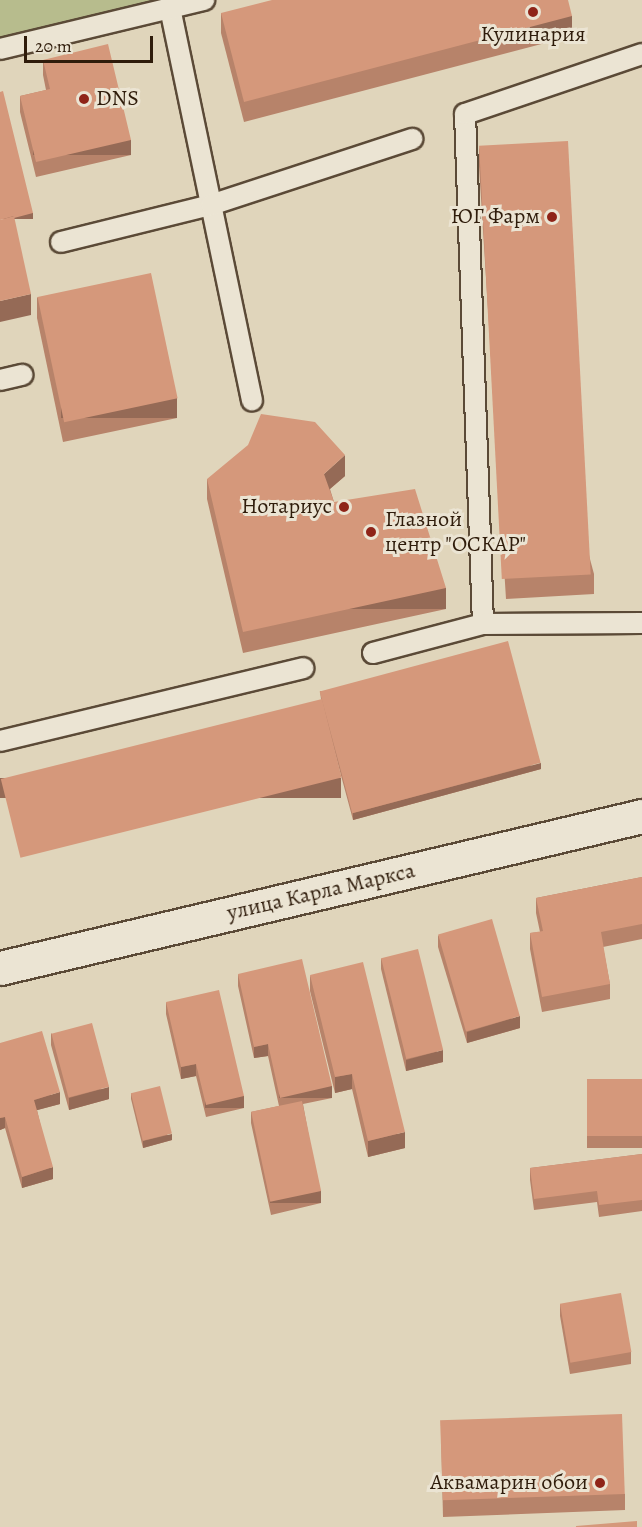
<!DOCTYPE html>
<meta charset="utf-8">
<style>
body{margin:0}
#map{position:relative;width:642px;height:1527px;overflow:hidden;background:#e0d5bb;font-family:Alegreya,serif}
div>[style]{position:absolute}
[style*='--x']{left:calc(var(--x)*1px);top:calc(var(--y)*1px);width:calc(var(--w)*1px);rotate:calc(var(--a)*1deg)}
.green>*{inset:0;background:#b7bc8d}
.roads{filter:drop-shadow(2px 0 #5b4a37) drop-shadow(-2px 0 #5b4a37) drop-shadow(0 2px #5b4a37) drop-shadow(0 -2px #5b4a37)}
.service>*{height:20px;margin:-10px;padding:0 10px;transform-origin:10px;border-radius:10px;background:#ebe4d3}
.minor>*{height:33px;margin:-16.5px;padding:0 16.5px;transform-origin:16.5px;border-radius:16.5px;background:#ebe4d3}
.wall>*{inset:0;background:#b7836a;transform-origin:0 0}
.shaded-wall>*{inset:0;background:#956a56;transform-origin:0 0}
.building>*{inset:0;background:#d5987b;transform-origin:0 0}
.dots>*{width:16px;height:16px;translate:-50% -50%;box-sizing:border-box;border:3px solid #ebe4d3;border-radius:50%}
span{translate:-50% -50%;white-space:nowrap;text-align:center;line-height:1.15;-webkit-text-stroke:6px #ebe4d3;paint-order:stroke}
.poi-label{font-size:22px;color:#2f1c0b}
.left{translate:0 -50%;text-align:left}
.right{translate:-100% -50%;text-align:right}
.street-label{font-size:22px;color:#2f1c0b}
.scale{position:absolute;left:24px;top:36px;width:129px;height:27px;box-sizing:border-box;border:3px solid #2f1c0b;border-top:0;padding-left:8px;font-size:18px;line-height:21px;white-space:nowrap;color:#2f1c0b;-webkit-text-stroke:4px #ebe4d3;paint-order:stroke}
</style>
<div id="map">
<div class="green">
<i style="clip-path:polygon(0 0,158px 0,0 38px)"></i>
</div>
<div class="roads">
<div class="service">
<i style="--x:170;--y:8;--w:401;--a:78.2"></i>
<i style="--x:0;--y:49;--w:210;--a:-13.5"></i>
<i style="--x:61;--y:242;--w:154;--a:-13.9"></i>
<i style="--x:211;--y:205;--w:212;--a:-18.2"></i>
<i style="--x:0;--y:380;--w:23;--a:-13"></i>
<i style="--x:483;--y:624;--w:510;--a:-92.02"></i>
<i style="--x:465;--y:114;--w:187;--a:-18.7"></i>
<i style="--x:373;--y:653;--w:114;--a:-14.8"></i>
<i style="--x:483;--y:624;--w:159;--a:-0.4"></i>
<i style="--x:0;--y:741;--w:312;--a:-13.5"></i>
</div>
<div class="minor">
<i style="--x:0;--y:968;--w:660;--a:-13.32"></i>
</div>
</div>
<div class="wall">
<i style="clip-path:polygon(221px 13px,572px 36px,244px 122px,221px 33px)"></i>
<i style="clip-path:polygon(43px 60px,131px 155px,36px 177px,20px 112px,20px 96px,46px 90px,43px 75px)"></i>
<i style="clip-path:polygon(479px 146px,594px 574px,594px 594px,506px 599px,479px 166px)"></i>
<i style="clip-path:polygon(37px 297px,177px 418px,63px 442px,37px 318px)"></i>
<i style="clip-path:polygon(345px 476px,330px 489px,334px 502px,446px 609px,243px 653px,207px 499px,207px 479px)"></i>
<i style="clip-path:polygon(320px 691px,541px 769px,353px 820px,332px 742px,341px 798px,321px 699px)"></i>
<i style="clip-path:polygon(642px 877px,642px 939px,603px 947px,610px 984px,610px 999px,542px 1012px,530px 949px,530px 933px,540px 932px,536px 913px,536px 898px)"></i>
<i style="clip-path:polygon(438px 935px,520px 1028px,467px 1043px,438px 947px)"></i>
<i style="clip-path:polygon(381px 958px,443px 1062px,406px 1071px,381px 969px)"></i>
<i style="clip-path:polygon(238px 974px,332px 1098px,303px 1104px,321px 1203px,271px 1215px,251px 1123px,251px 1112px,279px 1106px,268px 1056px,254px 1058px,238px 986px)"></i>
<i style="clip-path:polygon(310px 975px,405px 1148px,368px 1157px,352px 1089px,335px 1093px,310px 991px)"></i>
<i style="clip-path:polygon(166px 1002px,244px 1108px,206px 1117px,196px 1076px,181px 1079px,166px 1014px)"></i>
<i style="clip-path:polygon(51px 1033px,109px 1099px,69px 1110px,51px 1045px)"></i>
<i style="clip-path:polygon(0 1043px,60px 1104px,37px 1110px,53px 1179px,22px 1188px,5px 1128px,0 1130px)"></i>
<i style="left:642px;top:1079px;width:69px;height:55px;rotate:90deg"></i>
<i style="clip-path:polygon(131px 1093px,172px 1140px,143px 1148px,131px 1099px)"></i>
<i style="clip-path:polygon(642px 1154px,642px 1211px,599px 1217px,597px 1202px,534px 1210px,530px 1180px,530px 1168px)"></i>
<i style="clip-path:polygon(560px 1304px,631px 1352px,631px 1364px,570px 1374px,560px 1316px)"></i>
<i style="clip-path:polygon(441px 1432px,625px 1494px,625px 1510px,443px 1517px)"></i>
</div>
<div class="shaded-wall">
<i style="left:572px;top:16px;width:20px;height:339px;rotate:90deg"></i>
<i style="left:131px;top:140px;width:15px;height:98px;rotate:90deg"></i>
<i style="left:33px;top:213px;width:6px;height:34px;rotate:90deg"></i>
<i style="clip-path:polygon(31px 294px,31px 315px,0 322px,0 301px)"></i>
<i style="left:177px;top:398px;width:20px;height:116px;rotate:90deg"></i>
<i style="clip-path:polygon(345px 455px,345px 476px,324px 494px,324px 474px)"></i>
<i style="left:446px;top:588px;width:21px;height:208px;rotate:90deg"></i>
<i style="clip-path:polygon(541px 763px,541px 769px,353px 820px,353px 813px)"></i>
<i style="left:341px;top:778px;width:20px;height:350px;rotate:90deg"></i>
<i style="clip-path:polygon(520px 1016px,520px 1028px,467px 1043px,467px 1032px)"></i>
<i style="clip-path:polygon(268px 1044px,268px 1056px,254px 1058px,254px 1047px)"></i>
<i style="clip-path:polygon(443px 1050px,443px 1062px,406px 1071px,406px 1060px)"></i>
<i style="clip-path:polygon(196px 1064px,196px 1076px,181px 1079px,181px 1067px)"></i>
<i style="clip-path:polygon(352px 1074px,352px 1089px,335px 1093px,335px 1077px)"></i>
<i style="left:332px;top:1086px;width:12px;height:53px;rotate:90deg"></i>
<i style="clip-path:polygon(109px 1087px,109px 1099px,69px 1110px,69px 1098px)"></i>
<i style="clip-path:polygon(60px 1092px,60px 1104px,34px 1111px,34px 1100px)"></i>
<i style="left:244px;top:1096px;width:12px;height:39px;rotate:90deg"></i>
<i style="clip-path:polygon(5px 1117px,5px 1128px,0 1130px,0 1118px)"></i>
<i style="clip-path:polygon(405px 1132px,405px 1148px,368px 1157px,368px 1141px)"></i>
<i style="clip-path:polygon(172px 1134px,172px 1140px,143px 1148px,143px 1141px)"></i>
<i style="clip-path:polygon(53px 1167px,53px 1179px,22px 1188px,22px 1177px)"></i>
<i style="left:321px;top:1191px;width:12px;height:51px;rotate:90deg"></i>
</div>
<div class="building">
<i style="clip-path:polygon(272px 0,568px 0,572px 16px,244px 102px,221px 13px)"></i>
<i style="clip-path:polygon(108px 44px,131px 140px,36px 162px,20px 96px,50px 89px,43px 60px)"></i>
<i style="clip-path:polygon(3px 91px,33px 213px,14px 218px,14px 216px,0 220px,0 92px)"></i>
<i style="left:568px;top:141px;width:434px;height:89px;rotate:87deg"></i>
<i style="clip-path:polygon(14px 216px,31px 294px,0 301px,0 220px)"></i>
<i style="left:151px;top:273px;width:128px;height:116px;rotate:78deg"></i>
<i style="clip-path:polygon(261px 414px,315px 422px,345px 455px,324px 474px,334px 502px,415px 489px,446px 588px,243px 632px,207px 479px,248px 445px)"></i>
<i style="left:508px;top:641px;width:126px;height:195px;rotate:75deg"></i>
<i style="left:322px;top:699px;width:81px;height:331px;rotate:76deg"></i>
<i style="clip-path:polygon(642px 877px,642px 924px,601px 932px,610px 984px,542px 997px,530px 933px,543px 931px,536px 898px)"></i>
<i style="left:492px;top:919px;width:101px;height:56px;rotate:74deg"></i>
<i style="left:418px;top:949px;width:104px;height:38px;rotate:76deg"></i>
<i style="clip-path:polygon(302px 959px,332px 1086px,280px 1098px,268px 1044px,254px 1047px,238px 974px)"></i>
<i style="clip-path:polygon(363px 962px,405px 1132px,368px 1141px,352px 1074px,335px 1077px,310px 975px)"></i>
<i style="clip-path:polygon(219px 990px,244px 1096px,206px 1105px,196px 1064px,181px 1067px,166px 1002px)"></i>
<i style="left:92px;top:1023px;width:66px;height:42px;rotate:75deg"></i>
<i style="clip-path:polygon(42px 1031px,60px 1092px,34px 1100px,53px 1167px,22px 1177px,5px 1117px,0 1118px,0 1043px)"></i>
<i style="left:642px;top:1079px;width:57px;height:55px;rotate:90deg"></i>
<i style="left:160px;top:1086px;width:49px;height:30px;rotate:76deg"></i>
<i style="left:302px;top:1101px;width:92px;height:52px;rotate:78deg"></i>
<i style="clip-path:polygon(642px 1154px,642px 1200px,599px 1205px,597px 1191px,534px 1199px,530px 1168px)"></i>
<i style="left:621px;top:1293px;width:60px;height:62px;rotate:80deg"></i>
<i style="left:622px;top:1414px;width:80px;height:182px;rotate:88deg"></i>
<i style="clip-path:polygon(637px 1521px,637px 1527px,576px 1527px,576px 1526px)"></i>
</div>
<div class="dots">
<i style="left:533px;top:12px;background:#8f2418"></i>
<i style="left:84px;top:99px;background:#8f2418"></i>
<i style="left:552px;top:217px;background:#8f2418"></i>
<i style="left:344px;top:507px;background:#8f2418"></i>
<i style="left:371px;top:532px;background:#8f2418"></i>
<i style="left:600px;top:1483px;background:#8f2418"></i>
</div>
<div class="poi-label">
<span style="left:533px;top:35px">Кулинария</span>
<span class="left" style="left:96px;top:99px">DNS</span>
<span class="right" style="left:540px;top:217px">ЮГ Фарм</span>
<span class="right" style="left:332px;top:507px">Нотариус</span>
<span class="left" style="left:385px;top:532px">Глазной<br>центр "ОСКАР"</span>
<span class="right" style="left:588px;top:1483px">Аквамарин обои</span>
</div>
<div class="street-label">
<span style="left:321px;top:892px;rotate:-13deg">улица Карла Маркса</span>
</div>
<div class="scale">20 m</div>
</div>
